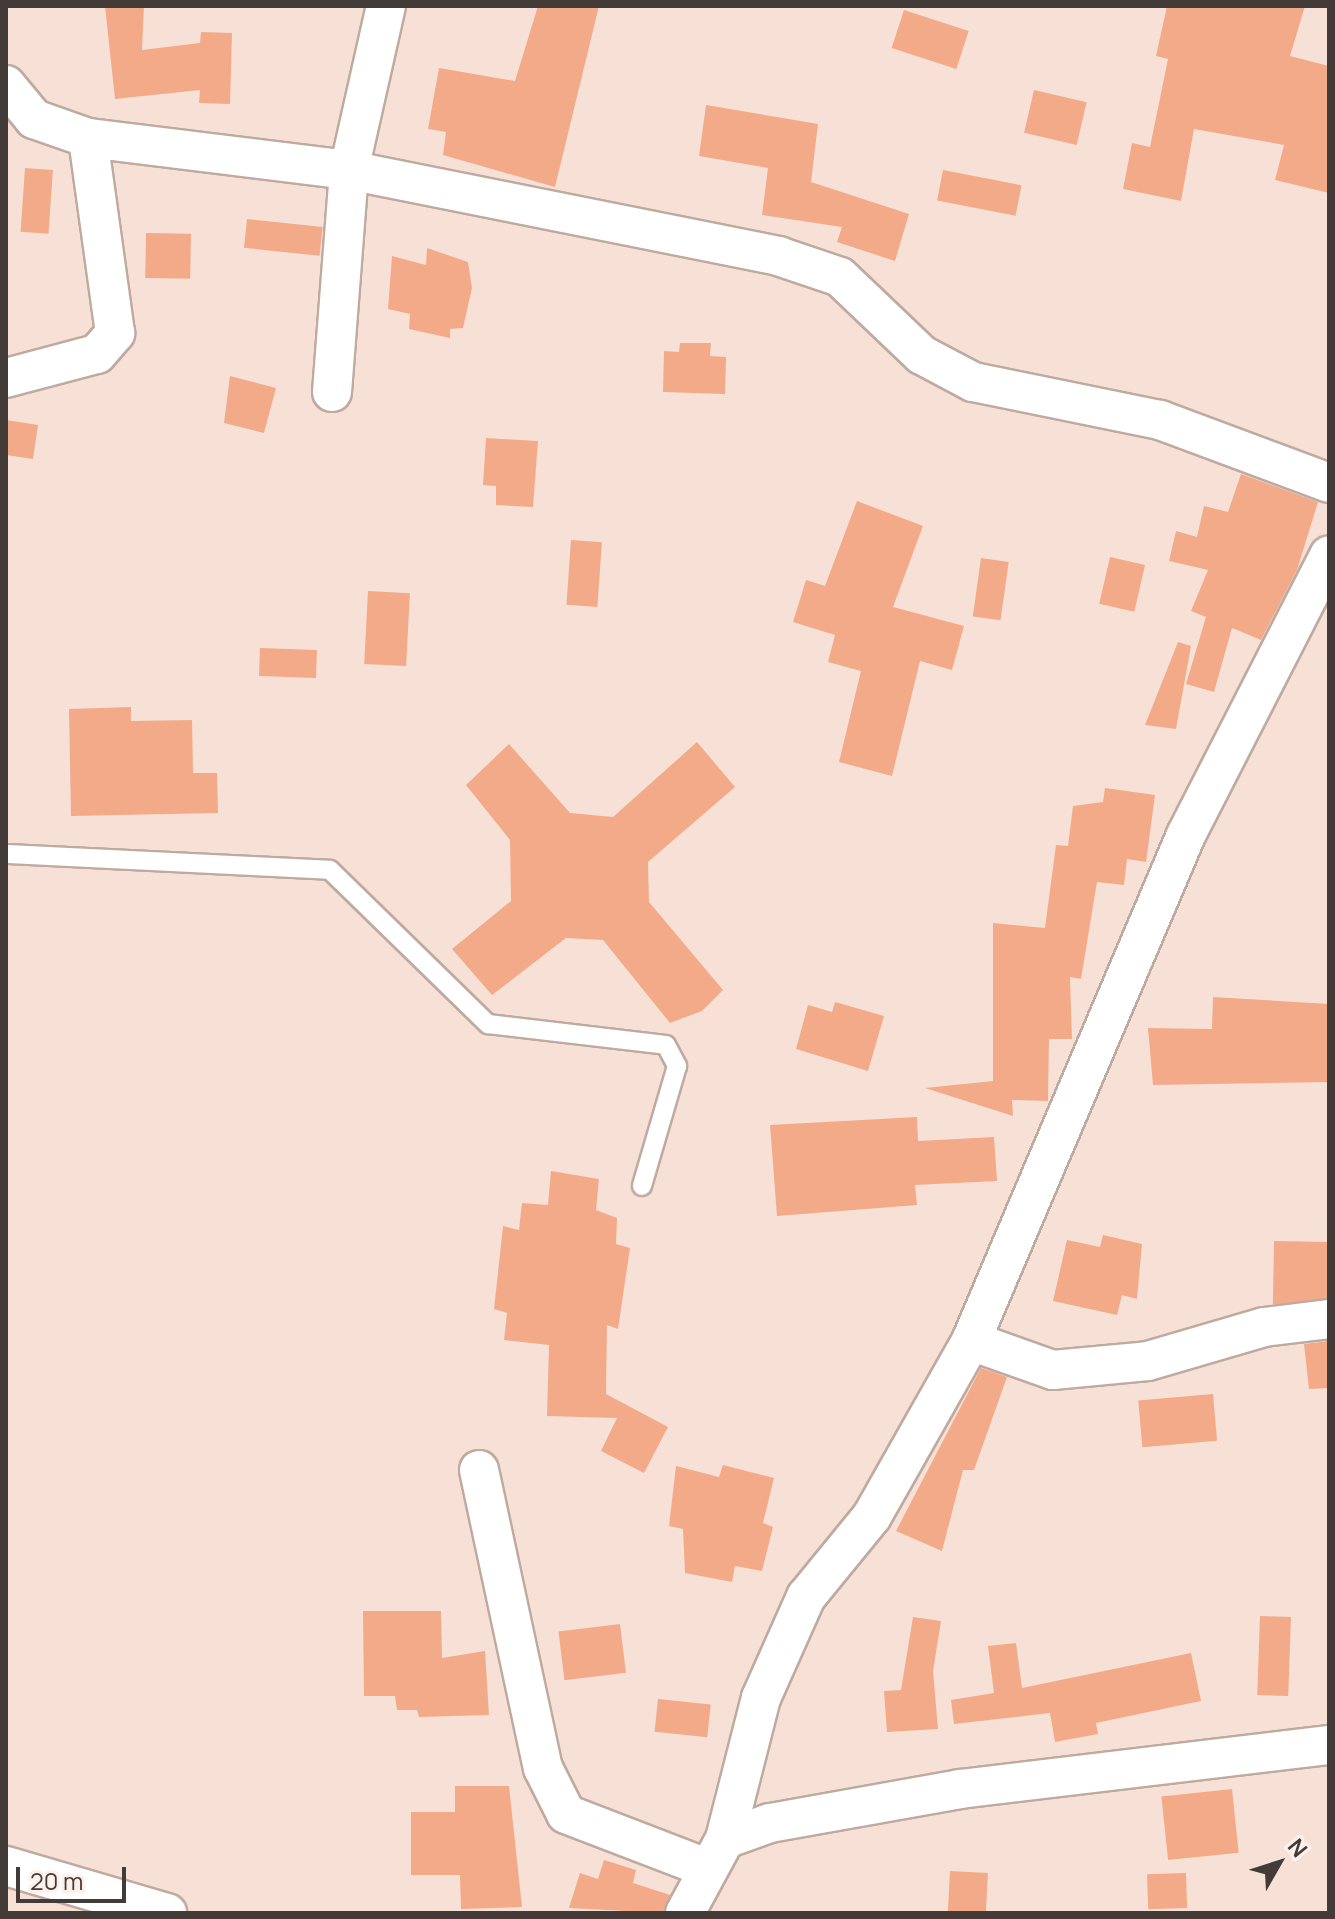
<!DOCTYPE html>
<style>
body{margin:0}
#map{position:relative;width:1335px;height:1919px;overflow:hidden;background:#f7e1d7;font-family:Manrope,sans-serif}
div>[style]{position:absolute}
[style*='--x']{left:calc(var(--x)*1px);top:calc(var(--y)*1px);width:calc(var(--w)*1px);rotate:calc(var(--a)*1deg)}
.building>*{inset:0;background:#f3aa89;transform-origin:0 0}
.roads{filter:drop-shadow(2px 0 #bfaaa0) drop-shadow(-2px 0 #bfaaa0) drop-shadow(0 2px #bfaaa0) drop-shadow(0 -2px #bfaaa0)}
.service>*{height:18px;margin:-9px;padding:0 9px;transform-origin:9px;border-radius:9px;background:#fff}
.minor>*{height:38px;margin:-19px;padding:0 19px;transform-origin:19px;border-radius:19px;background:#fff}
span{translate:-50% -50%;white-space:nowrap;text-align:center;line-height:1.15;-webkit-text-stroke:8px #fef0ea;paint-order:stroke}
.frame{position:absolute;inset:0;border:8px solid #433b37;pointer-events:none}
.north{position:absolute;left:1239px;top:1823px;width:80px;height:80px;-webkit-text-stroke:6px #fef0ea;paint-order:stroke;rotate:51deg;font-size:22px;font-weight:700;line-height:32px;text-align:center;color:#433b37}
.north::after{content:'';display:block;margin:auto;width:28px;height:36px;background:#433b37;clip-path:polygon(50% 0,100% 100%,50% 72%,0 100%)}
.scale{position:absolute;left:16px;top:1867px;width:110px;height:36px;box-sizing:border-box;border:4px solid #433b37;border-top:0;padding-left:10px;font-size:24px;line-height:28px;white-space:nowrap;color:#433b37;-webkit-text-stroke:6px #fef0ea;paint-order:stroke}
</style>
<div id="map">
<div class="building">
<i style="clip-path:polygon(105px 6px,144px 6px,142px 50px,200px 43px,201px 32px,232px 33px,230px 104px,199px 103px,200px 90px,115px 99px)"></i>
<i style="clip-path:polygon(538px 6px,599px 6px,555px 187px,443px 155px,446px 132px,428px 129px,439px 68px,515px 81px)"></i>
<i style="clip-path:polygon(1167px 6px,1305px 6px,1290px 56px,1329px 66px,1329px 193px,1275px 180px,1284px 145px,1194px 129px,1181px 201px,1123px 189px,1132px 143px,1150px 147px,1168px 59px,1156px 56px)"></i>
<i style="left:904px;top:10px;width:68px;height:40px;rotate:18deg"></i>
<i style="left:1034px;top:90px;width:54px;height:44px;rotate:13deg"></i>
<i style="clip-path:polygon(706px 105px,818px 124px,811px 182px,909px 214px,895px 261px,837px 242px,842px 227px,762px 215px,768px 168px,699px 156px)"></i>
<i style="left:25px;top:168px;width:28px;height:64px;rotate:4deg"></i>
<i style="left:943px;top:170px;width:80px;height:31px;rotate:11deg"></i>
<i style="left:247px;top:219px;width:76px;height:29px;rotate:6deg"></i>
<i style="left:146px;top:233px;width:45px;height:45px;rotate:1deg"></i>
<i style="clip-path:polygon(427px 248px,468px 262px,472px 288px,463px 328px,450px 329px,450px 338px,409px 329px,410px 314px,388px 309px,392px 256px,426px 265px)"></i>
<i style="clip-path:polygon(680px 343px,711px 343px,710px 356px,726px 357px,725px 394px,663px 392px,664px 351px,679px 352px)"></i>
<i style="clip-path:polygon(230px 376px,276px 388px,264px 433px,224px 423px)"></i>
<i style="clip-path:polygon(6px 420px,38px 425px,33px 459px,6px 455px)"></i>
<i style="clip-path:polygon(486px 438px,538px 441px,533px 507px,496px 505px,496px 486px,483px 485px)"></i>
<i style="clip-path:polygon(1241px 474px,1318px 502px,1297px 570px,1261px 640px,1232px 628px,1214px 692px,1186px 684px,1206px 617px,1191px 611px,1208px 570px,1169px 561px,1176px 531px,1197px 537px,1204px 506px,1228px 512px)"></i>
<i style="clip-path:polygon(857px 501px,923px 526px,893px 607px,964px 626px,952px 670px,920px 661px,892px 776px,839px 762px,861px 671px,828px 662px,835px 635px,793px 622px,806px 580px,825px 586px)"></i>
<i style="left:571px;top:540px;width:31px;height:65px;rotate:4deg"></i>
<i style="left:1110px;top:557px;width:36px;height:48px;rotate:13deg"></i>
<i style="left:981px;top:558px;width:28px;height:59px;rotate:8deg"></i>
<i style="left:368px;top:591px;width:42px;height:73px;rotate:3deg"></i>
<i style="clip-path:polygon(1178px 642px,1191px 646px,1176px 729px,1145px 725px)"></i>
<i style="left:260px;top:648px;width:57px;height:28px;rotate:2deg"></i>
<i style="clip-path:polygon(131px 707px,131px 721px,192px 720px,193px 773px,217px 773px,218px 813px,71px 816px,69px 709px)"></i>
<i style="clip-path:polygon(697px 742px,735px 787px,648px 862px,649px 902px,723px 990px,702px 1011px,670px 1023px,603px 940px,566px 938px,492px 995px,452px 949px,511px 901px,510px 840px,466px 785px,509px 744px,570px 813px,613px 817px)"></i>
<i style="clip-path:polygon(1105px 788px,1155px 795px,1146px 862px,1127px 859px,1124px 885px,1097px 882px,1081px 979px,1070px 977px,1072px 1039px,1049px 1039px,1048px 1101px,1012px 1100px,1013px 1116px,925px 1088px,993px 1081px,993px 923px,1045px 928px,1056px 845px,1068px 846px,1073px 806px,1103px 802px)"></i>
<i style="clip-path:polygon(1213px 997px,1329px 1004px,1329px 1082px,1153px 1085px,1148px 1028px,1212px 1029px)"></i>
<i style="clip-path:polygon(835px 1002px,884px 1016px,868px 1071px,796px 1049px,808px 1005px,832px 1012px)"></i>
<i style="clip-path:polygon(917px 1117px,918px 1141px,994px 1137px,997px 1181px,915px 1185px,917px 1205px,777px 1216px,770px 1125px)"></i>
<i style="clip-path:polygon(551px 1171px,599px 1179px,596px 1210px,617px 1218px,616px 1244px,630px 1248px,618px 1329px,607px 1325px,606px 1394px,668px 1427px,644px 1473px,601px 1451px,617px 1418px,547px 1416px,549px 1345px,504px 1340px,507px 1313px,494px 1309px,503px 1226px,519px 1230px,522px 1203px,548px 1205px)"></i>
<i style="clip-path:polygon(1103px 1235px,1142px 1244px,1137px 1299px,1122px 1295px,1117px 1315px,1053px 1301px,1067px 1240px,1100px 1247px)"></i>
<i style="left:1274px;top:1241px;width:55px;height:63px;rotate:1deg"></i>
<i style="clip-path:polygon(1329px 1341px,1329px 1388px,1309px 1389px,1304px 1344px)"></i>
<i style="clip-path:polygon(981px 1368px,1007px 1377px,974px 1470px,963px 1470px,942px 1551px,896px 1531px)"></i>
<i style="left:1213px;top:1394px;width:47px;height:75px;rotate:85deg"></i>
<i style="clip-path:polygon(723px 1465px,774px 1478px,763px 1523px,773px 1527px,762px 1571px,735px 1566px,732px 1582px,685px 1573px,683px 1529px,669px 1526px,676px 1466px,719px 1477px)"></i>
<i style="clip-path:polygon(363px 1611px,441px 1611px,442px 1658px,485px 1651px,489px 1715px,419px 1717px,417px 1710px,397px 1710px,395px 1696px,364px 1696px)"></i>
<i style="left:1260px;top:1616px;width:31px;height:79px;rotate:2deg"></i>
<i style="clip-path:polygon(913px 1617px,941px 1621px,933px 1671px,938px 1729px,887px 1732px,884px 1691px,901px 1690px)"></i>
<i style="left:620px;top:1624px;width:49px;height:62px;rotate:83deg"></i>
<i style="clip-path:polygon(1016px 1643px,1022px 1688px,1191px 1653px,1201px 1701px,1096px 1723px,1098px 1734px,1055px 1742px,1050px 1713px,954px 1724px,951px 1700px,994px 1693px,988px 1646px)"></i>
<i style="left:658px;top:1699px;width:53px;height:33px;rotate:6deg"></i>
<i style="clip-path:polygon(455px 1786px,509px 1786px,522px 1907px,461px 1909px,460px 1875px,411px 1875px,411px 1812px,455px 1812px)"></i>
<i style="left:1232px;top:1789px;width:64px;height:71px;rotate:84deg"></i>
<i style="clip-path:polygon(604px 1860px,636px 1870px,633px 1883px,670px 1895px,663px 1913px,569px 1908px,580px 1873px,598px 1879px)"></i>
<i style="left:950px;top:1871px;width:38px;height:42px;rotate:3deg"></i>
<i style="left:1186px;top:1873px;width:35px;height:39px;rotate:88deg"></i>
</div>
<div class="roads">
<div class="service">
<i style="--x:6;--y:854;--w:324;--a:2.8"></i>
<i style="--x:330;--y:870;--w:221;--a:44.3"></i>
<i style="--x:488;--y:1024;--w:179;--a:6.7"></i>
<i style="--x:666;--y:1045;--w:24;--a:62"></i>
<i style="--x:677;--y:1066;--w:125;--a:106.3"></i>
</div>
<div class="minor">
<i style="--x:6;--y:85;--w:44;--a:50.5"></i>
<i style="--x:34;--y:119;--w:57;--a:19.4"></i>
<i style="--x:88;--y:138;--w:263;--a:7"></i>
<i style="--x:349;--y:170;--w:438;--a:11.3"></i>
<i style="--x:778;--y:256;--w:65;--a:18.7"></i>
<i style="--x:840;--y:277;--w:113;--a:43.6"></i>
<i style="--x:922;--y:355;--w:58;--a:27.9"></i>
<i style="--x:973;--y:382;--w:191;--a:11.5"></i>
<i style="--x:1160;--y:420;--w:180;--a:20.4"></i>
<i style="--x:6;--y:378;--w:94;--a:-14.8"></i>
<i style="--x:97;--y:354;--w:28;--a:-49"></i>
<i style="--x:115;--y:333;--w:197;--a:-97.9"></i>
<i style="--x:332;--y:392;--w:223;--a:-85.6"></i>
<i style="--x:349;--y:170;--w:168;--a:-77.3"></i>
<i style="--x:971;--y:1341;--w:87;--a:19.5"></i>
<i style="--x:1053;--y:1370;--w:95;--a:-5.4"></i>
<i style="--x:1148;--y:1361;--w:121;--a:-16.3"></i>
<i style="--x:1264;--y:1327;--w:65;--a:-7"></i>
<i style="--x:479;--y:1470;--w:305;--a:77.9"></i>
<i style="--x:543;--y:1768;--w:51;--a:63.4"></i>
<i style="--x:566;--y:1814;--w:151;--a:21"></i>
<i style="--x:725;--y:1839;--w:48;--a:-19.6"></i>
<i style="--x:770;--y:1823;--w:193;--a:-10.1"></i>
<i style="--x:960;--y:1789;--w:372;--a:-6.8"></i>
<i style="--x:6;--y:1866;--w:168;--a:16.3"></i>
<i style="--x:685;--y:1913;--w:84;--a:-61.6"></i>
<i style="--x:725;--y:1839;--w:146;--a:-75.7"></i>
<i style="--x:761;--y:1698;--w:111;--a:-66"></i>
<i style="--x:806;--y:1597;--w:104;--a:-50.8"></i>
<i style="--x:872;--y:1516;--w:201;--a:-60.5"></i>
<i style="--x:971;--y:1341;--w:550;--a:-66.98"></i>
<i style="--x:1186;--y:835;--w:314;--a:-62.9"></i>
</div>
</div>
<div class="frame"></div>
<div class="north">N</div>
<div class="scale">20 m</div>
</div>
